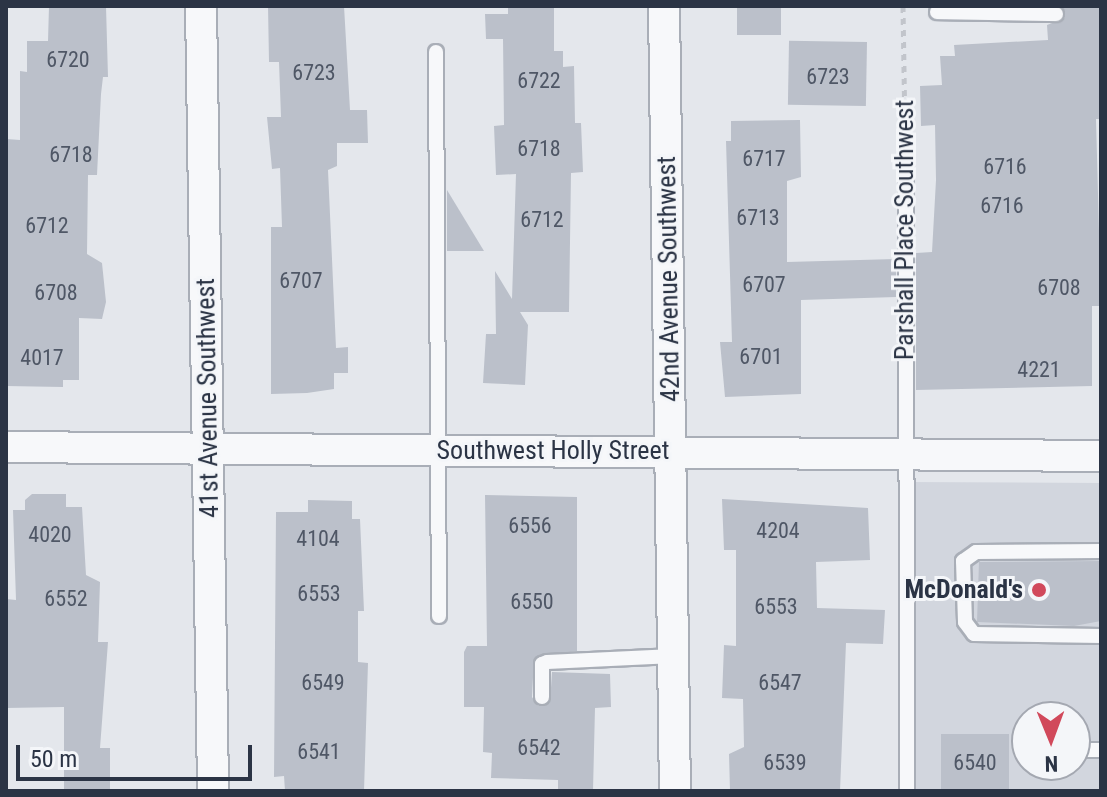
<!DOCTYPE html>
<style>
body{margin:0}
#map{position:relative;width:1107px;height:797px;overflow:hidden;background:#e4e7ec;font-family:"Roboto Condensed",sans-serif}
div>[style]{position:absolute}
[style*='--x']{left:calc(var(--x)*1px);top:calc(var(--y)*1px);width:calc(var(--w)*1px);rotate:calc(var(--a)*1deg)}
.built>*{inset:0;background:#d2d6de}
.building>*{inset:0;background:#bbc0ca;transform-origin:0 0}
.path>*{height:5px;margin-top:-2.5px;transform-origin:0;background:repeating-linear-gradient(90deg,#c2c5cb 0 6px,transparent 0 12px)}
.roads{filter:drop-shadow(2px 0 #a9aeb7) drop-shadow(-2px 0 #a9aeb7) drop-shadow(0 2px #a9aeb7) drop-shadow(0 -2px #a9aeb7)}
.service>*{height:14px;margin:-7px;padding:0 7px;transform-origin:7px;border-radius:7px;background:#f7f8fa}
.minor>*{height:30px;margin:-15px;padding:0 15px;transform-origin:15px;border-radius:15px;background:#f7f8fa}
.dots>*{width:22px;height:22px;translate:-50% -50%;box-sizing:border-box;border:4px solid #f4f6f9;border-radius:50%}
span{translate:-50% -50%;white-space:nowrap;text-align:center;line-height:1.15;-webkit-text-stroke:6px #f4f6f9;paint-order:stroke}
.number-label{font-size:22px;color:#4f5766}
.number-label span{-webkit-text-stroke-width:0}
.street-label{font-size:26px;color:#2b3445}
.poi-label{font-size:26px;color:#2b3445;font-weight:700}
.right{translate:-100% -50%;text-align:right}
.frame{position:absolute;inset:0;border:8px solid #2b3445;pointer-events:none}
.north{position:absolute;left:1011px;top:701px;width:80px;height:80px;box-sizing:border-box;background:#f4f6f9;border:2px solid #a4a8b1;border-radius:50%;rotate:179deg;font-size:22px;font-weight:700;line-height:32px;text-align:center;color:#2b3445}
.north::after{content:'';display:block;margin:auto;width:28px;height:36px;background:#d1495b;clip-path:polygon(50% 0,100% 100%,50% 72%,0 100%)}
.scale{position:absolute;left:16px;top:745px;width:236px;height:36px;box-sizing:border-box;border:4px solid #2b3445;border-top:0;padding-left:10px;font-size:24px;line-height:28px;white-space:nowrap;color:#2b3445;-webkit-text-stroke:6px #f4f6f9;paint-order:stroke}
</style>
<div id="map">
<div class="built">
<i style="clip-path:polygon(evenodd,905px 482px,1101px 483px,1101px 791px,907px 791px,905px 482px,1027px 717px,1075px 717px,1075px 765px,1027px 765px,1027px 717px)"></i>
</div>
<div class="building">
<i style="clip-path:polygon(49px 6px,106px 6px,108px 77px,103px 77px,101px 94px,97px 175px,88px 175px,87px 254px,102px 263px,106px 302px,102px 319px,79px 318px,79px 380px,63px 380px,63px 387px,6px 386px,6px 139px,20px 140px,20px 71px,27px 72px,27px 41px,48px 41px)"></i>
<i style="clip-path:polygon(268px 6px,344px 6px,350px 110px,367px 110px,368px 143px,337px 143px,337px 166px,328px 170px,336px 348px,348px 347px,348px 373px,334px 373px,334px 389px,307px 393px,271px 394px,271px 227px,282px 227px,280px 168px,272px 169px,267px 117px,281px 117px,279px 62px,269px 62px)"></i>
<i style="clip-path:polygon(508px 6px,554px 6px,554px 51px,563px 51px,563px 67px,574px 66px,575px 123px,581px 123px,583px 172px,571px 173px,569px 312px,520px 312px,528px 325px,525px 385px,483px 383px,486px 334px,496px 334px,495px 271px,512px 299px,516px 174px,496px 175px,494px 126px,504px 125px,503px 39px,486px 39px,485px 14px,508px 14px)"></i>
<i style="left:737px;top:6px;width:44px;height:29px"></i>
<i style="clip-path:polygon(1062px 6px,1101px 6px,1101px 119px,1096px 119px,1101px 306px,1092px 306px,1092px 386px,916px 390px,916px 253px,932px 252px,936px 180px,935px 125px,921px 126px,920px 86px,942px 85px,940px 56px,955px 56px,954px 45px,1048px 40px,1047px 25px,1065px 18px)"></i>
<i style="left:867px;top:42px;width:64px;height:78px;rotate:91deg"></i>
<i style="clip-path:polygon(800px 120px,801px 177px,787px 181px,787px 262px,896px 259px,896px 297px,801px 300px,801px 394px,725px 397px,720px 342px,732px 342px,726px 141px,731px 141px,731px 121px)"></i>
<i style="clip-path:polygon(447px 190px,484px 251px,447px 251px)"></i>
<i style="clip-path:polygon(32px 494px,66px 494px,66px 507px,82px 507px,86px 575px,100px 582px,98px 642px,108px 642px,100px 748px,110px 748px,110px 791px,64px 791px,64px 707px,6px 708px,6px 599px,16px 600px,13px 510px,25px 510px,25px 500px)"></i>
<i style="clip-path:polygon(485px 495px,577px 497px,577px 651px,534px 658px,532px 697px,538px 706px,550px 703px,552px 672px,610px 674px,611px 707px,595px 708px,593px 791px,558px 791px,558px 780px,491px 778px,492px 753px,483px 752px,484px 707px,464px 707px,464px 652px,467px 646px,487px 646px)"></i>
<i style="clip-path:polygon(722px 499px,868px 508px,870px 560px,816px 562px,817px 608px,885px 610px,883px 644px,846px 643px,840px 791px,730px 791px,729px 754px,744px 747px,743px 699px,722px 698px,724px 645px,736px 646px,736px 550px,724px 550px)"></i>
<i style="clip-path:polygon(308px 500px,352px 501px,352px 519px,360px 519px,364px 611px,358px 611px,358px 662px,368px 663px,364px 791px,285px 791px,284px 776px,274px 777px,276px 512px,308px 512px)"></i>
<i style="clip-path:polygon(1101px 561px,1101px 621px,1074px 626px,977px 622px,979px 562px)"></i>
<i style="left:941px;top:734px;width:68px;height:57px"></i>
</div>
<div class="path">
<i style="--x:903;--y:6;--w:127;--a:89.1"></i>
</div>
<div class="roads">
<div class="service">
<i style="--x:937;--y:12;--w:119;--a:1"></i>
<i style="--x:436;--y:52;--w:564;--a:89.7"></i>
<i style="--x:906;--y:155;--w:636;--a:89.91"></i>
<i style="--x:1101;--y:551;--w:125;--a:179.5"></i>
<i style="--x:976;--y:552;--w:16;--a:145"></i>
<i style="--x:963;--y:561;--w:61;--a:88.1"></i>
<i style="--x:965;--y:622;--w:15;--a:53"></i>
<i style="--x:974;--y:634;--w:127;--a:0.9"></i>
<i style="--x:542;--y:697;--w:33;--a:-90"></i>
<i style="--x:542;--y:664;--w:5;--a:-22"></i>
<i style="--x:547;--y:662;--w:127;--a:-2.7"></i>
<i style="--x:1075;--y:750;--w:26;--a:0"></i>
</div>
<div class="minor">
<i style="--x:201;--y:6;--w:785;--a:89.12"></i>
<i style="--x:664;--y:6;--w:785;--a:89.2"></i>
<i style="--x:6;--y:447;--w:1095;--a:0.47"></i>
</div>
</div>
<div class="dots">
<i style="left:1039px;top:590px;background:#d1495b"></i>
</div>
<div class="number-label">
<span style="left:68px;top:60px">6720</span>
<span style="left:314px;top:73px">6723</span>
<span style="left:828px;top:77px">6723</span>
<span style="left:539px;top:81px">6722</span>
<span style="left:539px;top:149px">6718</span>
<span style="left:71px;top:155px">6718</span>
<span style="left:764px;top:159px">6717</span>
<span style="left:1005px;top:167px">6716</span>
<span style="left:1002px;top:206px">6716</span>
<span style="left:758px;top:218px">6713</span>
<span style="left:542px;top:220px">6712</span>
<span style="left:47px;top:226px">6712</span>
<span style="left:301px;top:281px">6707</span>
<span style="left:764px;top:285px">6707</span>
<span style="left:1059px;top:288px">6708</span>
<span style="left:56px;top:293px">6708</span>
<span style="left:761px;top:357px">6701</span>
<span style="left:42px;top:358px">4017</span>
<span style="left:1039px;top:370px">4221</span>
<span style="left:530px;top:526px">6556</span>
<span style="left:778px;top:531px">4204</span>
<span style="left:50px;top:535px">4020</span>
<span style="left:318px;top:539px">4104</span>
<span style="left:319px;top:594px">6553</span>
<span style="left:66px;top:599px">6552</span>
<span style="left:532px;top:602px">6550</span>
<span style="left:776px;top:607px">6553</span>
<span style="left:323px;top:683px">6549</span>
<span style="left:780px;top:683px">6547</span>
<span style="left:539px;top:748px">6542</span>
<span style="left:319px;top:752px">6541</span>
<span style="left:785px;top:763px">6539</span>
<span style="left:975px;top:763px">6540</span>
</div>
<div class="street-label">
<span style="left:905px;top:230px;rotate:-90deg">Parshall Place Southwest</span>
<span style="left:669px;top:279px;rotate:-91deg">42nd Avenue Southwest</span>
<span style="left:208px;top:398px;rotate:-91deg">41st Avenue Southwest</span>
<span style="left:553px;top:451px">Southwest Holly Street</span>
</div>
<div class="poi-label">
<span class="right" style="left:1023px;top:590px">McDonald's</span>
</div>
<div class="frame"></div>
<div class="north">N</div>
<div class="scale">50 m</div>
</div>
